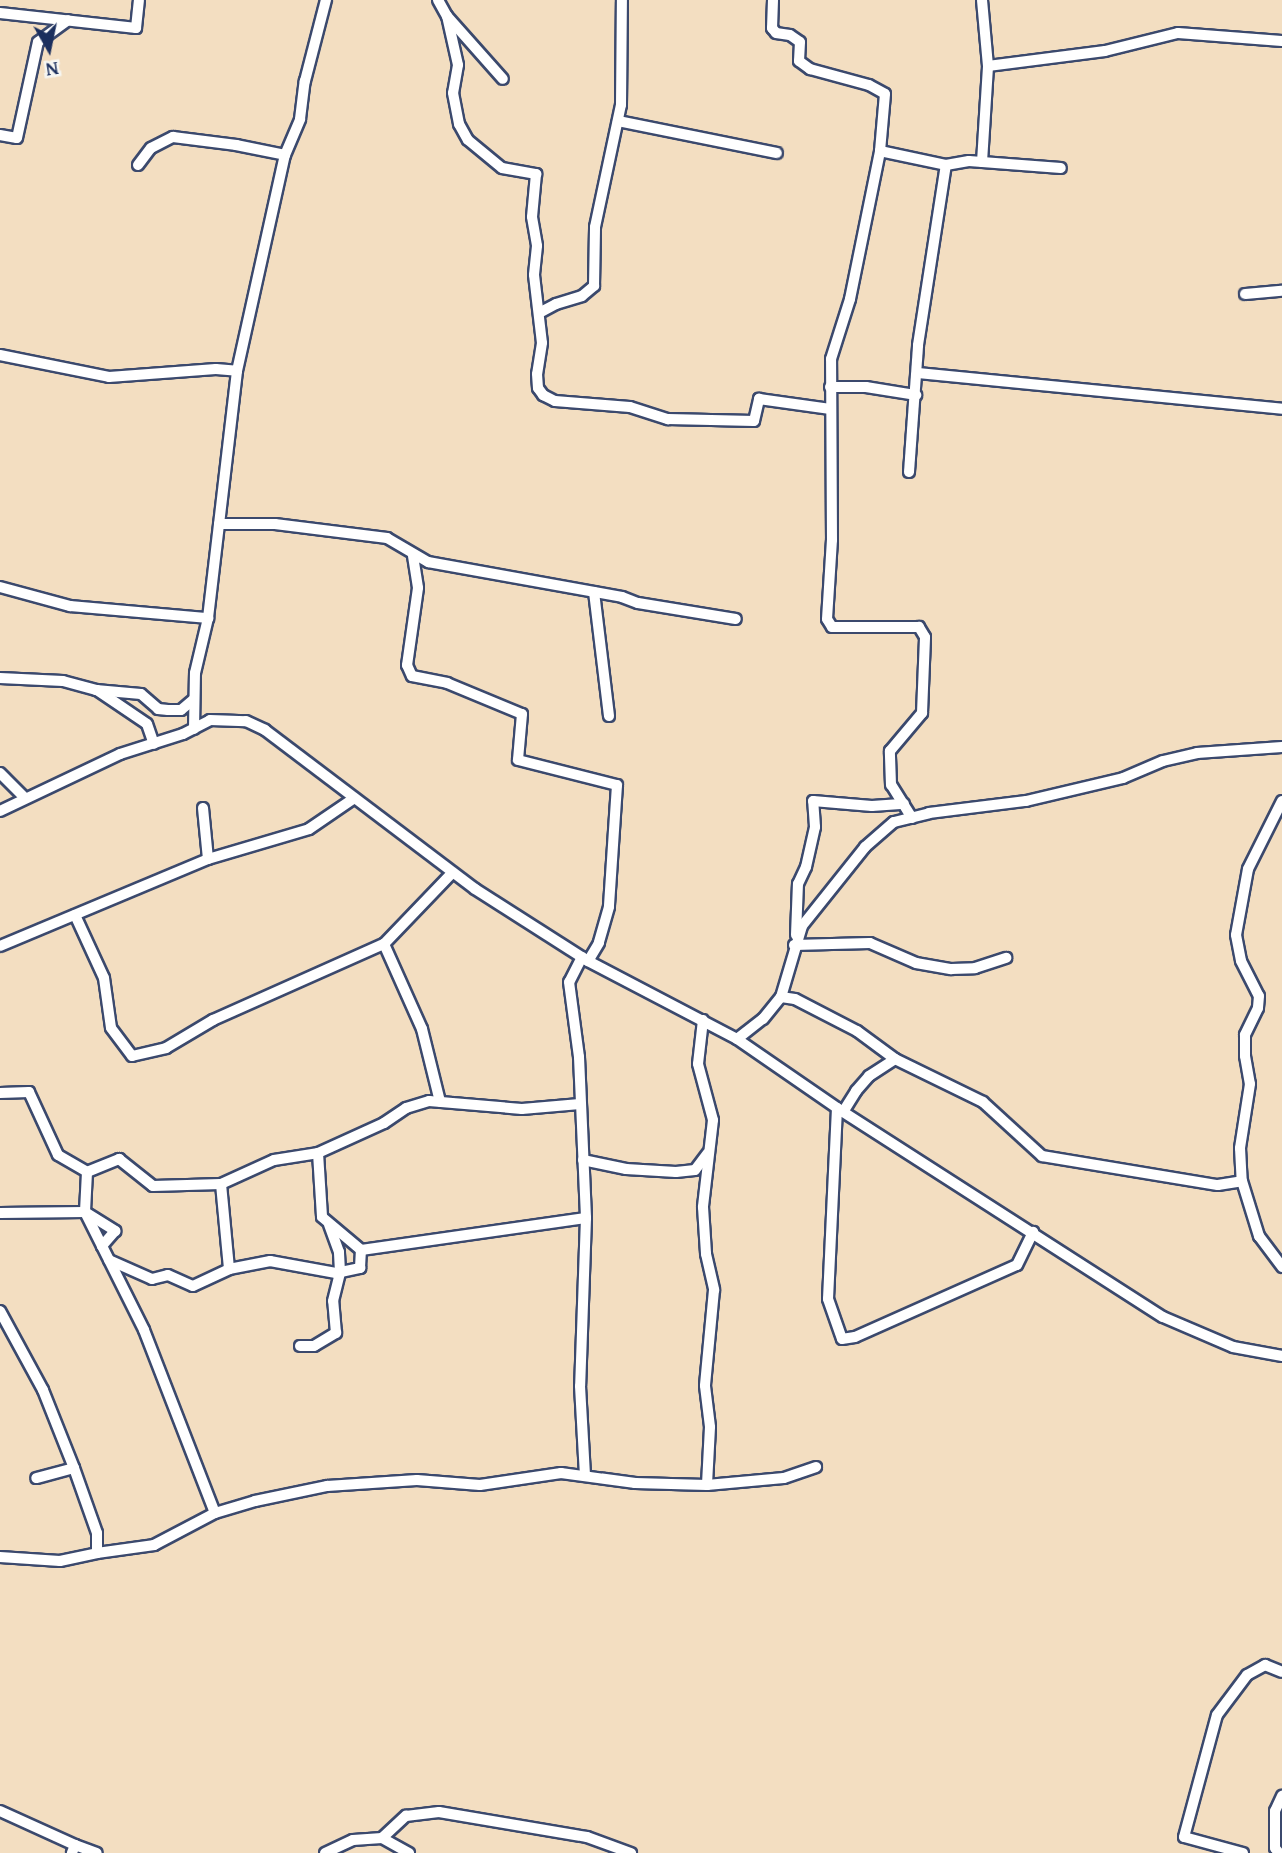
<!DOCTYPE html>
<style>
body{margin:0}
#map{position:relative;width:1282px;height:1853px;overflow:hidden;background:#f3dec1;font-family:"Gentium Book Plus",serif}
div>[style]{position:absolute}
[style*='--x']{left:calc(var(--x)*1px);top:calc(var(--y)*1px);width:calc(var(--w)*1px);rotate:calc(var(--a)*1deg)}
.roads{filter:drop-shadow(2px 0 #3b496d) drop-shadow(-2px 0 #3b496d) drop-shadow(0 2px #3b496d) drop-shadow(0 -2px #3b496d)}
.street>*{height:10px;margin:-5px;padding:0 5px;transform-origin:5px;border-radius:5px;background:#fff}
span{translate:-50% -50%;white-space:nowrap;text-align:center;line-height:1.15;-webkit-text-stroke:5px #f6f6f2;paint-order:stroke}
.north{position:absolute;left:14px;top:14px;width:70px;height:70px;-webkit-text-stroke:5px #f6f6f2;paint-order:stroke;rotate:171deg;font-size:19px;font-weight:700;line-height:28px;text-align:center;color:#1b2f5e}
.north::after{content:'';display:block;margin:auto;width:24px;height:32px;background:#1b2f5e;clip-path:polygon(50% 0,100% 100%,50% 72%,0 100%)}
</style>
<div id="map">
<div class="roads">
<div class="street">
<i style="--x:438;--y:0;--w:18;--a:61"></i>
<i style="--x:447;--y:16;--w:84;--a:48.4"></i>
<i style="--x:773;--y:0;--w:28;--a:92"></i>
<i style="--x:772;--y:28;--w:6;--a:51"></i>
<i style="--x:776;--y:33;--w:14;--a:8"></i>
<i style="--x:790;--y:35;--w:12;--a:35"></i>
<i style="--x:800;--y:42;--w:19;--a:93"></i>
<i style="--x:799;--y:61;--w:14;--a:36"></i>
<i style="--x:810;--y:69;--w:61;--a:15.2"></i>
<i style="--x:869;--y:85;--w:18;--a:29"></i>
<i style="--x:885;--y:94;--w:57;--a:95"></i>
<i style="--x:0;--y:13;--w:137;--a:6.3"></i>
<i style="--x:136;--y:28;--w:28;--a:-84"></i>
<i style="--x:447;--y:16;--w:50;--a:77.3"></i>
<i style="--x:458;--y:65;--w:28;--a:100"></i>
<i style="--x:453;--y:93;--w:32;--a:79"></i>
<i style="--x:459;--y:124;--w:18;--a:61"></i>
<i style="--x:468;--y:140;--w:44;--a:39.5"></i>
<i style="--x:502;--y:168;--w:35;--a:10"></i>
<i style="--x:536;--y:174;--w:43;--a:95.3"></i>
<i style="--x:532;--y:217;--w:29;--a:80"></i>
<i style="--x:537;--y:246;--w:29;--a:96"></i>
<i style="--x:534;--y:275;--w:68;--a:83.3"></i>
<i style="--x:542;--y:343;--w:31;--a:99"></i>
<i style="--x:537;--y:374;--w:14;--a:86"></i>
<i style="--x:538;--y:388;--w:9;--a:54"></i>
<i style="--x:543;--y:395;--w:13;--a:27"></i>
<i style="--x:555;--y:401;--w:75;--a:4.6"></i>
<i style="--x:630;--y:407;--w:40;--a:18"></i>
<i style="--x:668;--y:419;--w:86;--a:1.3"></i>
<i style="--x:754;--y:421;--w:23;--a:-77"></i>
<i style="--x:759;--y:399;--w:72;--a:8"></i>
<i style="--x:988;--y:66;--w:118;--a:-7.3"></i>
<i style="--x:1105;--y:51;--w:75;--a:-13.9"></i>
<i style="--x:1178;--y:33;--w:104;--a:4.4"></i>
<i style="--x:618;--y:121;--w:162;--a:11.4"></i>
<i style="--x:0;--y:135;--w:17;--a:10"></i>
<i style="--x:17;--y:138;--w:98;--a:-77.7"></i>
<i style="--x:38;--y:42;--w:37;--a:-36"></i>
<i style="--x:982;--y:162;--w:96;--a:-86.4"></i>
<i style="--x:988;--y:66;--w:66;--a:-95.2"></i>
<i style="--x:138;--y:165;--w:21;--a:-53"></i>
<i style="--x:151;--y:148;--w:25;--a:-27"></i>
<i style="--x:173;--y:137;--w:64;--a:7.2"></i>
<i style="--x:236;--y:145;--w:50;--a:11.5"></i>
<i style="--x:1245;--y:294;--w:37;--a:-5"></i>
<i style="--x:539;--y:313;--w:19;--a:-28"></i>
<i style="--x:556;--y:304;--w:27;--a:-17"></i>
<i style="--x:582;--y:296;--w:16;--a:-40"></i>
<i style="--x:594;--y:286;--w:59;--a:-89"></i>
<i style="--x:595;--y:227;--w:125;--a:-78"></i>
<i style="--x:621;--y:105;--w:105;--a:-89.5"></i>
<i style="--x:0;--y:355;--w:111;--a:11.4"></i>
<i style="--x:109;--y:377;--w:107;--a:-4.3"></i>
<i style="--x:216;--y:369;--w:21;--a:5"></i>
<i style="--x:918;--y:373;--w:366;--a:5.6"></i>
<i style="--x:830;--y:387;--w:36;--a:0"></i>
<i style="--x:866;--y:387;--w:51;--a:9.1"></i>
<i style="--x:909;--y:472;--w:127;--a:-85.9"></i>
<i style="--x:918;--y:345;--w:182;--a:-81.2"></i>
<i style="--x:219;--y:524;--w:56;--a:0"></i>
<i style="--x:275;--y:524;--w:113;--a:7.1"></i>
<i style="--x:387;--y:538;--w:48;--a:30.3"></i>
<i style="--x:428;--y:562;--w:197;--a:10.2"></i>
<i style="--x:622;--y:597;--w:17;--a:21"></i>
<i style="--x:638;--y:603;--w:99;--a:9.3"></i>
<i style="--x:413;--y:556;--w:32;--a:81"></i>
<i style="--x:418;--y:588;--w:78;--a:98.1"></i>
<i style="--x:407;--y:665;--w:12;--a:66"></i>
<i style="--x:412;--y:676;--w:36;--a:11"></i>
<i style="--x:447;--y:683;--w:81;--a:22.5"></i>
<i style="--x:522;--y:714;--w:46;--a:95"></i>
<i style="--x:518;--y:760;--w:102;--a:14.2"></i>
<i style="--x:617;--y:785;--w:122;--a:93.8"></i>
<i style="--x:609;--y:907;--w:37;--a:106"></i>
<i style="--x:599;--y:943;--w:21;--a:121"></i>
<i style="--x:0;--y:587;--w:73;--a:15.2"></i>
<i style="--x:70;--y:606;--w:139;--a:5"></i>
<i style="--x:594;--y:592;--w:125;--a:83.1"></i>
<i style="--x:0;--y:678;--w:63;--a:2.7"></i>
<i style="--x:63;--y:681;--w:34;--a:15"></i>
<i style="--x:96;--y:690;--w:45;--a:5.1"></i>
<i style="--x:141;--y:694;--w:23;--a:41"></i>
<i style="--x:158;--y:709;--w:10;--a:6"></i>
<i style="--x:168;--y:710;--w:13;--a:0"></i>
<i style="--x:181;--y:710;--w:17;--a:-40"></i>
<i style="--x:97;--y:690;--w:60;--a:34.2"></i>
<i style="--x:147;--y:724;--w:21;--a:71"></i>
<i style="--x:194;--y:729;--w:56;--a:-89"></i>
<i style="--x:195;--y:673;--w:57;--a:-76.7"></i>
<i style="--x:208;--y:618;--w:249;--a:-83.3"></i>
<i style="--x:237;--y:371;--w:221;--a:-77.5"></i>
<i style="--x:285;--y:155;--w:39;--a:-67"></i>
<i style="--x:300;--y:119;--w:38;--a:-83"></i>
<i style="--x:305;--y:81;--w:84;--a:-75.5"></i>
<i style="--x:0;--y:773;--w:35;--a:45"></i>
<i style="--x:1282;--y:801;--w:76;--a:116.6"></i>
<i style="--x:1248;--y:869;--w:67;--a:100.3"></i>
<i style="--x:1236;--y:935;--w:26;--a:79"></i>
<i style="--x:1241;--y:961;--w:39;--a:63"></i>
<i style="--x:1259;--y:996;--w:12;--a:95"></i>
<i style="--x:1258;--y:1008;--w:30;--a:116"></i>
<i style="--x:1245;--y:1035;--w:21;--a:90"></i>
<i style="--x:1245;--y:1056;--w:28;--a:80"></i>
<i style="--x:1250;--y:1084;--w:65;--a:98.9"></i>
<i style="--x:1240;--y:1148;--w:33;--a:87"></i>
<i style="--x:1242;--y:1181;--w:58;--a:72.8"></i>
<i style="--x:1259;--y:1236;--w:39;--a:53"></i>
<i style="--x:203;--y:808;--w:51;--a:84.4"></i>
<i style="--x:0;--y:811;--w:133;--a:-25.4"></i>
<i style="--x:120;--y:754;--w:66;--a:-17.6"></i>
<i style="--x:183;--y:734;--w:30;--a:-27"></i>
<i style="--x:210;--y:720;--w:36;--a:2"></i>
<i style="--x:246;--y:721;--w:21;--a:25"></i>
<i style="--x:265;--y:730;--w:263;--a:37.1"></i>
<i style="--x:475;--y:889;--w:134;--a:32.5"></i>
<i style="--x:588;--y:961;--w:168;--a:27.6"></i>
<i style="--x:737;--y:1039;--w:121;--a:34.6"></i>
<i style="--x:837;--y:1108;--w:387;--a:32.7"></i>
<i style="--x:1163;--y:1317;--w:76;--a:23.2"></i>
<i style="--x:1233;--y:1347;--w:50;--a:10.4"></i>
<i style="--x:912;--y:818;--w:39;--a:-122"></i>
<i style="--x:891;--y:785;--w:34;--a:-92"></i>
<i style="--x:890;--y:751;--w:50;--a:-49.9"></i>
<i style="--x:922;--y:713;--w:76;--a:-87.7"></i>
<i style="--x:925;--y:637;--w:12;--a:-121"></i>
<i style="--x:919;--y:627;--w:87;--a:180"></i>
<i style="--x:832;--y:627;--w:9;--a:-122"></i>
<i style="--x:827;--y:619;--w:79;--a:-86.4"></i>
<i style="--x:832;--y:540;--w:181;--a:-90.3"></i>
<i style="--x:831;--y:359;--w:63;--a:-72.4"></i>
<i style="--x:850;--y:299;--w:151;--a:-78.5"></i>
<i style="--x:880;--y:151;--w:67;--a:12"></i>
<i style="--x:946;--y:165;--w:23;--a:-10"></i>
<i style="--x:969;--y:161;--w:92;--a:4.4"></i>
<i style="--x:75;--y:915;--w:69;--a:65.3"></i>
<i style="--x:104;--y:978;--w:50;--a:82"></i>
<i style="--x:111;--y:1028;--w:35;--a:53"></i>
<i style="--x:132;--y:1056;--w:35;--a:-13"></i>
<i style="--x:166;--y:1048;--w:55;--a:-30.8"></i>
<i style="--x:213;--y:1020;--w:187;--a:-24"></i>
<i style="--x:384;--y:944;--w:98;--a:-46.2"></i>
<i style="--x:796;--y:935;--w:51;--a:-87.8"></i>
<i style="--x:798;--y:884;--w:19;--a:-65"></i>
<i style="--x:806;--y:867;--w:41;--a:-77.3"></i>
<i style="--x:815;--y:827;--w:26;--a:-94"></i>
<i style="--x:813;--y:801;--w:59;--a:4.8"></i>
<i style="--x:872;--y:806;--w:32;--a:-4"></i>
<i style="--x:384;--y:944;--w:93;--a:65.9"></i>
<i style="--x:422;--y:1029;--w:75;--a:76.1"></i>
<i style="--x:794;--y:945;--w:76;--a:-1.5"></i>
<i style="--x:870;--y:943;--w:50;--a:23.5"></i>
<i style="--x:916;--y:963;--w:36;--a:10"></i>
<i style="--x:951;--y:969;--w:24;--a:-2"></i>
<i style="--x:975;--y:968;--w:33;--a:-18"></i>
<i style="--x:0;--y:946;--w:225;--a:-22.7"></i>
<i style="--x:208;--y:859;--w:105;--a:-16.5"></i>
<i style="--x:309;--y:829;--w:53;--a:-34.3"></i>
<i style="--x:582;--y:957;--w:28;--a:117"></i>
<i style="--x:569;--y:982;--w:76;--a:82.4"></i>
<i style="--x:579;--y:1057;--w:161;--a:87.5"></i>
<i style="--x:586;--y:1218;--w:168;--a:92"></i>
<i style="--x:580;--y:1386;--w:89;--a:86.8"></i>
<i style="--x:781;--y:997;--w:14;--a:8"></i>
<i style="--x:795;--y:999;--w:70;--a:27.3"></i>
<i style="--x:857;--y:1031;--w:47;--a:36.4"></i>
<i style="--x:703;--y:1020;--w:44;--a:96.5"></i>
<i style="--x:698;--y:1064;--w:58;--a:75"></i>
<i style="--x:713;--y:1120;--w:88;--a:96.6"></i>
<i style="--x:703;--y:1207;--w:47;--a:86.3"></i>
<i style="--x:706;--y:1254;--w:37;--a:77"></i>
<i style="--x:714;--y:1290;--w:96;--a:95.4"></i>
<i style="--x:705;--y:1386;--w:41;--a:83"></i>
<i style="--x:710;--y:1427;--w:58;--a:93"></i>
<i style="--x:737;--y:1039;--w:33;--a:-38"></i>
<i style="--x:763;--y:1019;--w:28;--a:-51"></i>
<i style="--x:781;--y:997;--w:74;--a:-73.5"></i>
<i style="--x:802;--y:926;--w:101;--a:-51.4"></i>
<i style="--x:865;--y:847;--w:38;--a:-41"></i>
<i style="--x:894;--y:822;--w:36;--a:-14"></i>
<i style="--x:929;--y:813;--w:98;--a:-7.1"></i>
<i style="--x:1026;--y:801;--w:100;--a:-13.3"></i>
<i style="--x:1123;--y:778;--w:43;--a:-23"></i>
<i style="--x:1163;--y:761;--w:35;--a:-13"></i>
<i style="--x:1197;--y:753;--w:85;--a:-4"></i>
<i style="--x:0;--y:1093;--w:29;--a:-2"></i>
<i style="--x:29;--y:1092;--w:69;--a:65.3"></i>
<i style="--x:58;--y:1155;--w:34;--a:30"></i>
<i style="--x:87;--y:1172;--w:35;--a:-22"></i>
<i style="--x:119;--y:1159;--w:43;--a:38.5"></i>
<i style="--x:153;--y:1186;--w:68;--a:-1.7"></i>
<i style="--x:221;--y:1184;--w:58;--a:-24.4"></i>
<i style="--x:274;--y:1160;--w:45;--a:-9"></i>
<i style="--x:318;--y:1153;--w:72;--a:-24.4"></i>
<i style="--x:384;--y:1123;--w:27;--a:-34"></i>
<i style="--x:406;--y:1108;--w:24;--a:-17"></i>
<i style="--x:429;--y:1101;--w:93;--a:4.9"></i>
<i style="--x:522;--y:1109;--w:58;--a:-4.9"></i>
<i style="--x:837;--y:1108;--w:191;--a:92.7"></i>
<i style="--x:828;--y:1299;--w:42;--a:70.7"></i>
<i style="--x:842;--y:1339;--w:13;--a:-9"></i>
<i style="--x:855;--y:1337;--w:177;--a:-24"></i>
<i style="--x:1017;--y:1265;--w:37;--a:-64"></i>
<i style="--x:843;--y:1112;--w:25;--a:-58"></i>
<i style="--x:856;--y:1091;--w:20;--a:-49"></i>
<i style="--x:869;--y:1076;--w:31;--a:-33"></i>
<i style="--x:895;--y:1059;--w:98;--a:26"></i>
<i style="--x:983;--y:1102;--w:80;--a:42.5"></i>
<i style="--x:1042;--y:1156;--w:178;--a:9.4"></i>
<i style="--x:1218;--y:1185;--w:24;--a:-9"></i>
<i style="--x:318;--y:1153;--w:64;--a:86.4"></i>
<i style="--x:322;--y:1217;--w:51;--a:40.2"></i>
<i style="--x:361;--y:1250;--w:227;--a:-8.1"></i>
<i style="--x:583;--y:1160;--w:44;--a:11.8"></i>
<i style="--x:626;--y:1169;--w:50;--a:3.4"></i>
<i style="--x:676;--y:1172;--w:19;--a:-6"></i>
<i style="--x:695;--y:1170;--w:21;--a:-53"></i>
<i style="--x:87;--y:1172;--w:40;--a:92.9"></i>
<i style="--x:85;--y:1212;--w:36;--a:32"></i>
<i style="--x:115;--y:1231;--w:20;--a:131"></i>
<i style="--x:221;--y:1184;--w:85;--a:84.6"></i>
<i style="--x:0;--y:1213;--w:85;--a:-0.7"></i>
<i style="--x:85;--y:1212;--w:132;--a:63.4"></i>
<i style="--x:144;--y:1330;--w:196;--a:68.8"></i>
<i style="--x:109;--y:1260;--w:47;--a:23.8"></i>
<i style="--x:152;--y:1279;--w:16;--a:-14"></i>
<i style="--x:168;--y:1275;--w:27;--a:24"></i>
<i style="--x:193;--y:1286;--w:40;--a:-25"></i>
<i style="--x:229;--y:1269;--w:42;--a:-11"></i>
<i style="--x:270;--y:1261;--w:67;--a:10.3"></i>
<i style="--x:336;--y:1273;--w:25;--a:-12"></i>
<i style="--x:360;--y:1268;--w:18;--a:-87"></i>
<i style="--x:0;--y:1311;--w:90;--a:61.4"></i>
<i style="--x:43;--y:1390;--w:84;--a:68.3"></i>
<i style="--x:74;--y:1468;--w:39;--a:165"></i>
<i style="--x:300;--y:1346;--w:14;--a:0"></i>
<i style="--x:314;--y:1346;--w:26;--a:-31"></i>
<i style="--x:336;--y:1333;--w:32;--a:-95"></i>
<i style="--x:333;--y:1301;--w:30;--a:-76"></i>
<i style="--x:340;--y:1272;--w:20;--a:-93"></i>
<i style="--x:339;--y:1252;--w:29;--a:-110"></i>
<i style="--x:97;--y:1553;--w:58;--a:-8"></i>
<i style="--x:154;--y:1545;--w:69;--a:-27.7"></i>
<i style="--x:215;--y:1513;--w:42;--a:-16.7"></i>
<i style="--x:255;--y:1501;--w:74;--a:-11.8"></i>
<i style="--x:327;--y:1486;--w:90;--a:-3.8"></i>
<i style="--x:417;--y:1480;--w:63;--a:4.5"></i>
<i style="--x:480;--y:1485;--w:82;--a:-8.4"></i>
<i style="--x:561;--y:1473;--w:75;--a:7.7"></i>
<i style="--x:635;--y:1483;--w:72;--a:1.6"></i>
<i style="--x:707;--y:1485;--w:77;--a:-5.2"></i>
<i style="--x:784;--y:1478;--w:34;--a:-19"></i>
<i style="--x:0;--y:1557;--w:60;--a:3.8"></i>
<i style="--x:60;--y:1561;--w:38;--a:-12"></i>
<i style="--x:97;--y:1553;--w:20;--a:-90"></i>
<i style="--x:97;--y:1533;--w:69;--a:-109.5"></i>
<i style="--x:0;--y:1811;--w:82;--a:24.4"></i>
<i style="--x:75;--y:1845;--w:9;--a:111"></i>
<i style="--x:382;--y:1838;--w:31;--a:29"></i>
<i style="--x:75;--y:1845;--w:23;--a:20"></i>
<i style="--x:325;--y:1853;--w:31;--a:-25"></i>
<i style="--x:353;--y:1840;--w:29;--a:-4"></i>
<i style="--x:382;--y:1838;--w:33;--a:-43"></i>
<i style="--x:406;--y:1816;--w:33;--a:-7"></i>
<i style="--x:439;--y:1812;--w:150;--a:9.6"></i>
<i style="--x:587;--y:1837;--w:47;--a:20"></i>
<i style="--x:1243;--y:1853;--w:61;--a:-164.8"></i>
<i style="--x:1184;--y:1837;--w:126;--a:-74.9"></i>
<i style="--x:1217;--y:1715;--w:50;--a:-53.1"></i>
<i style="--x:1247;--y:1675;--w:21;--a:-29"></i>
<i style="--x:1265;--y:1665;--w:18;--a:22"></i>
<i style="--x:1279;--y:1853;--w:6;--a:-129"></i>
<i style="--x:1275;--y:1848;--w:37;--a:-90"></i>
<i style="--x:1275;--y:1811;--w:17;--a:-65"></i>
</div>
</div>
<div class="north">N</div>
</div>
